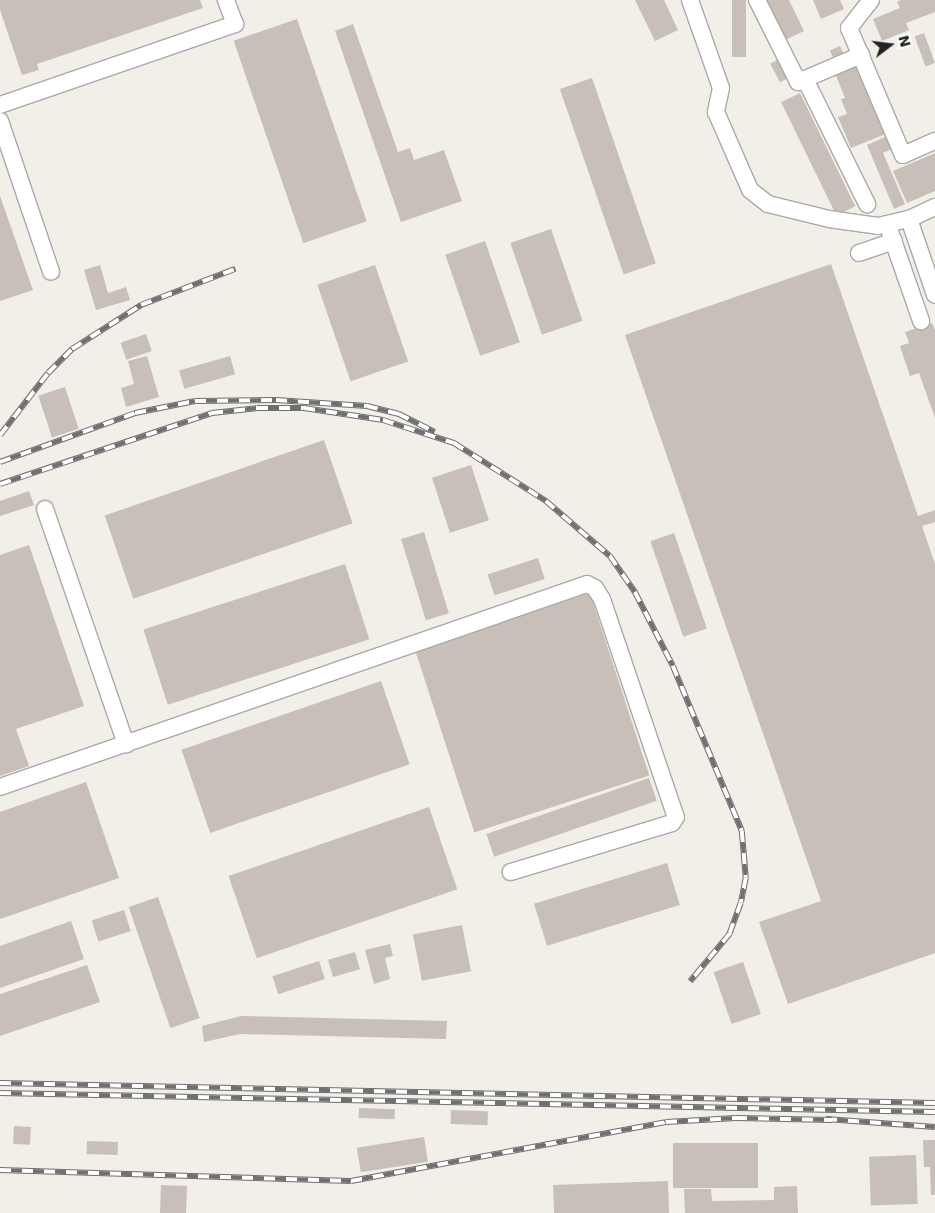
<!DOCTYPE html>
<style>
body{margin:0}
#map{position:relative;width:935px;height:1213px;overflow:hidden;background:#f2efe9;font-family:"DejaVu Sans",sans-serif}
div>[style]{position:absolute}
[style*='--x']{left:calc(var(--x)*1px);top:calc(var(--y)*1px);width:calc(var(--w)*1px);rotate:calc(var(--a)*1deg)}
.building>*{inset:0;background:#c7bfb8;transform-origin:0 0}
.roads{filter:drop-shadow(1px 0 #a9a9a9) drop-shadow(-1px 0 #a9a9a9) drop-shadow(0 1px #a9a9a9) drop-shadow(0 -1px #a9a9a9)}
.minor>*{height:16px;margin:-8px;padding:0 8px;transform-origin:8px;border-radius:8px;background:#fff}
.rail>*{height:5.5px;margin-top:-2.75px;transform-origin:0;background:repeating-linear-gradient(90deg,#fff 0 11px,#707070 0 22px);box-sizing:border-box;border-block:1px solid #707070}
span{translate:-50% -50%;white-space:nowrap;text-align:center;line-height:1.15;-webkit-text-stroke:4px #fff;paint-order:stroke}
.north{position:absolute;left:865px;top:20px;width:50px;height:50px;-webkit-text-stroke:4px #fff;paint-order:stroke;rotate:75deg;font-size:14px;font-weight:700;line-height:20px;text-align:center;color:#222}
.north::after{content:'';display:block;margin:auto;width:18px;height:22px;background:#222;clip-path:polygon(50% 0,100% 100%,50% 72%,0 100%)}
</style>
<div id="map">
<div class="building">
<i style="clip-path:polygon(0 0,200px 0,203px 8px,37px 64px,39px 70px,22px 75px,0 10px)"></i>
<i style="clip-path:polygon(635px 0,664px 0,678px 30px,655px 41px)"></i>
<i style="left:732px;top:0;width:14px;height:57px"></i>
<i style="clip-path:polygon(764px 0,789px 0,804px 31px,783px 41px)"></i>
<i style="clip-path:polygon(813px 0,840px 0,844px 9px,821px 19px)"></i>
<i style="clip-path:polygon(901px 0,935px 0,935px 12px,906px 23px,909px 30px,882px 41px,873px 19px,900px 8px,897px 2px)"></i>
<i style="left:297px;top:19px;width:214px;height:67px;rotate:71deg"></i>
<i style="clip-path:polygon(353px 24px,398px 152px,410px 148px,414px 160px,444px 150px,462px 201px,401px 222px,335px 31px)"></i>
<i style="left:924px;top:33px;width:32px;height:10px;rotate:70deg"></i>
<i style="left:840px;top:46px;width:10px;height:11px;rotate:66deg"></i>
<i style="left:779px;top:59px;width:21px;height:10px;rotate:62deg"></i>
<i style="clip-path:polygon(858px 63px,888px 133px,851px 148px,838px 117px,847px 114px,841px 99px,845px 98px,835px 73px)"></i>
<i style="left:592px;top:78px;width:196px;height:34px;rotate:71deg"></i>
<i style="left:800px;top:93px;width:126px;height:21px;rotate:64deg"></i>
<i style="clip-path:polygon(889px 135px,894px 148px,883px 153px,905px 204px,894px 209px,867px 145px)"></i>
<i style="clip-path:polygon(935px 153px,935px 191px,907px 203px,893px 171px)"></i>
<i style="clip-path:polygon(0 196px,33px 290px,0 301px)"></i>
<i style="left:551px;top:229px;width:97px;height:43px;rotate:71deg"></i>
<i style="left:485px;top:241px;width:107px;height:42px;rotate:71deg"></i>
<i style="clip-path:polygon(831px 264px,918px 516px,935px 510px,935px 522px,922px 526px,935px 564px,935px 953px,788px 1004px,759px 922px,821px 901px,625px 335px)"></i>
<i style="clip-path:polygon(100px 265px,108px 293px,126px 287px,130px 300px,96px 310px,84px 270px)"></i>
<i style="left:375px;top:265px;width:102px;height:61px;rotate:71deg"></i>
<i style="clip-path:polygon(932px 323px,935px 330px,935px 418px,919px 373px,910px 376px,900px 346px,909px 343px,905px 332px)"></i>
<i style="left:146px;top:334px;width:18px;height:27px;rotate:71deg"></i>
<i style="clip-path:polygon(147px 356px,159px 397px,126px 407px,121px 388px,134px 384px,128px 361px)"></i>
<i style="left:230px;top:356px;width:19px;height:53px;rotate:74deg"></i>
<i style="left:65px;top:387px;width:44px;height:28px;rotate:72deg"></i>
<i style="left:324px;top:440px;width:88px;height:232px;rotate:71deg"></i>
<i style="left:471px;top:465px;width:58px;height:41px;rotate:72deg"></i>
<i style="clip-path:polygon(29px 491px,34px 505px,0 516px,0 501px)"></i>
<i style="left:424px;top:532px;width:85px;height:24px;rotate:73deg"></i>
<i style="left:674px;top:533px;width:101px;height:25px;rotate:71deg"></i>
<i style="clip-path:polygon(29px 545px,84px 706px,16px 729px,29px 766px,0 776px,0 555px)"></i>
<i style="left:538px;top:558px;width:22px;height:53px;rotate:72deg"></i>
<i style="left:345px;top:564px;width:79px;height:212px;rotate:72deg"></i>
<i style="left:590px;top:593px;width:192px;height:184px;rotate:72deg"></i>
<i style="left:381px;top:681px;width:88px;height:211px;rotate:71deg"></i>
<i style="left:649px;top:778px;width:24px;height:172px;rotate:71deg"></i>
<i style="clip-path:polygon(86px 782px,119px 878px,0 919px,0 812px)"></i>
<i style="left:429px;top:807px;width:87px;height:212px;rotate:71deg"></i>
<i style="left:667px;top:863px;width:44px;height:139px;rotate:73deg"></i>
<i style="left:158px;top:897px;width:128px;height:31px;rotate:71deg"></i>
<i style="left:124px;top:910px;width:22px;height:34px;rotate:72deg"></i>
<i style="clip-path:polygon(71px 921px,84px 959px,0 988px,0 946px)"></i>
<i style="left:462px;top:925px;width:47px;height:50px;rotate:79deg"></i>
<i style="clip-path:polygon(390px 944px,393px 956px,385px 958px,390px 979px,374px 984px,365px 950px)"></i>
<i style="left:355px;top:952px;width:18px;height:28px;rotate:74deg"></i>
<i style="left:319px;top:961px;width:19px;height:49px;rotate:72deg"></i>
<i style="left:743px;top:962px;width:55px;height:31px;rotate:71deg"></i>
<i style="clip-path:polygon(87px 965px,100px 1002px,0 1036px,0 994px)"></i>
<i style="clip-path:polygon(241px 1016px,447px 1021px,446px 1039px,240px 1034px,204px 1042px,202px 1026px)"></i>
<i style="left:359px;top:1108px;width:36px;height:10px;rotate:2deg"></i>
<i style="left:451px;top:1110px;width:37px;height:14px;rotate:2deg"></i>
<i style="left:14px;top:1126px;width:17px;height:18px;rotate:3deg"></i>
<i style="left:424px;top:1137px;width:25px;height:68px;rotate:81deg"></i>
<i style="clip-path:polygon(923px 1140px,935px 1140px,935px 1195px,931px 1195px,930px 1167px,924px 1167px)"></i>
<i style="left:87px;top:1141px;width:31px;height:13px;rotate:2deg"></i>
<i style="left:673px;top:1143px;width:85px;height:45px"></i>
<i style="left:916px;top:1155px;width:49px;height:47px;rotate:88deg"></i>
<i style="left:668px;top:1181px;width:32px;height:115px;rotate:88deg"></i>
<i style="left:161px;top:1185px;width:26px;height:28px;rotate:2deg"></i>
<i style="clip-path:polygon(797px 1186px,798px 1213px,685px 1213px,684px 1189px,711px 1189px,712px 1201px,774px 1200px,774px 1187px)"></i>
</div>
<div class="roads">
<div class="minor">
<i style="--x:690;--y:0;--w:93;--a:70.6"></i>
<i style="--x:721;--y:88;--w:25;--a:102"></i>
<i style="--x:716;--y:112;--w:85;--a:66.4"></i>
<i style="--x:750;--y:190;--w:23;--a:38"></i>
<i style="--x:768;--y:204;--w:63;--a:13.8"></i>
<i style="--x:829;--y:219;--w:49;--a:8.1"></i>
<i style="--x:878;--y:226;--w:32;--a:-13"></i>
<i style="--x:909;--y:219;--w:29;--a:-25"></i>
<i style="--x:757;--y:0;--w:92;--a:63.4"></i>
<i style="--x:798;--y:82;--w:69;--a:-23.2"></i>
<i style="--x:871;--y:0;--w:36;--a:128"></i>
<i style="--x:849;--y:28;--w:138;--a:67"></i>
<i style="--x:903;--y:155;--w:35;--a:-24"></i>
<i style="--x:805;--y:79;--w:140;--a:63.6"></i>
<i style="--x:0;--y:105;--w:249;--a:-19"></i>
<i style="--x:235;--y:24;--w:26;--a:-111"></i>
<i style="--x:0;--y:121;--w:159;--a:71.3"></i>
<i style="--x:909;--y:219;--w:80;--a:71.1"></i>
<i style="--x:888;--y:226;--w:101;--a:70.8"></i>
<i style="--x:859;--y:253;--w:37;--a:-19"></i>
<i style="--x:45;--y:509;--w:249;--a:71"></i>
<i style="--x:0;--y:787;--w:621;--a:-19.08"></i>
<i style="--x:587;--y:584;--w:9;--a:27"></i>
<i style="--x:595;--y:588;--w:13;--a:58"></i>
<i style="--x:602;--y:599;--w:230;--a:71.3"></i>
<i style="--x:676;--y:817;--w:7;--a:124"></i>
<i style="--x:672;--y:823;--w:14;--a:163"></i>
<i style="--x:659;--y:827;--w:155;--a:163.1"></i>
</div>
</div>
<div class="rail">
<i style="--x:0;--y:435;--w:78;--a:-52.3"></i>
<i style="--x:48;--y:373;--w:34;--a:-45"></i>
<i style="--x:72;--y:349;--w:82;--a:-32.5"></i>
<i style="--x:141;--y:305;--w:101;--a:-21"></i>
<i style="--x:0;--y:462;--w:144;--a:-19.9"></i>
<i style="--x:135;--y:413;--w:61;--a:-11.3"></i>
<i style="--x:195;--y:401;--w:81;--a:-0.7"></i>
<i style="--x:276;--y:400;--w:91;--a:3.8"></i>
<i style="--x:367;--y:406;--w:33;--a:14"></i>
<i style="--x:399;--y:414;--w:40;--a:26.6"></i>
<i style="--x:0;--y:484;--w:224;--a:-18.5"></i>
<i style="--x:212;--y:413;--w:45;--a:-6.3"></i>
<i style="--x:257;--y:408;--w:47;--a:0"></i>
<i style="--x:304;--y:408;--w:80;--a:8.6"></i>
<i style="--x:383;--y:420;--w:75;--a:17.9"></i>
<i style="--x:454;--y:443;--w:109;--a:32.2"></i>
<i style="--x:546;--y:501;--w:84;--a:40.7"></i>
<i style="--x:610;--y:556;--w:44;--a:55.2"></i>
<i style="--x:635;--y:592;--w:83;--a:62.8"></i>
<i style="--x:673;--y:666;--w:179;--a:67.3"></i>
<i style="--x:742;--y:831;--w:47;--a:85.1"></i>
<i style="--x:746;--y:878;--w:25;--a:101"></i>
<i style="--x:741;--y:903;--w:33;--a:110"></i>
<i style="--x:730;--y:934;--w:62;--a:129.8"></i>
<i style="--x:0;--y:1083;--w:935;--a:1.23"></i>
<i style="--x:0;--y:1093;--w:935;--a:1.16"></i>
<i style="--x:826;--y:1119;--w:109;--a:4.2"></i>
<i style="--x:0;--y:1170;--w:351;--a:1.8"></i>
<i style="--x:351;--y:1181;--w:320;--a:-10.6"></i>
<i style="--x:666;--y:1122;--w:70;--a:-3.3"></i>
<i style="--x:736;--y:1118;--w:96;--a:1.2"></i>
</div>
<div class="north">N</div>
</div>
